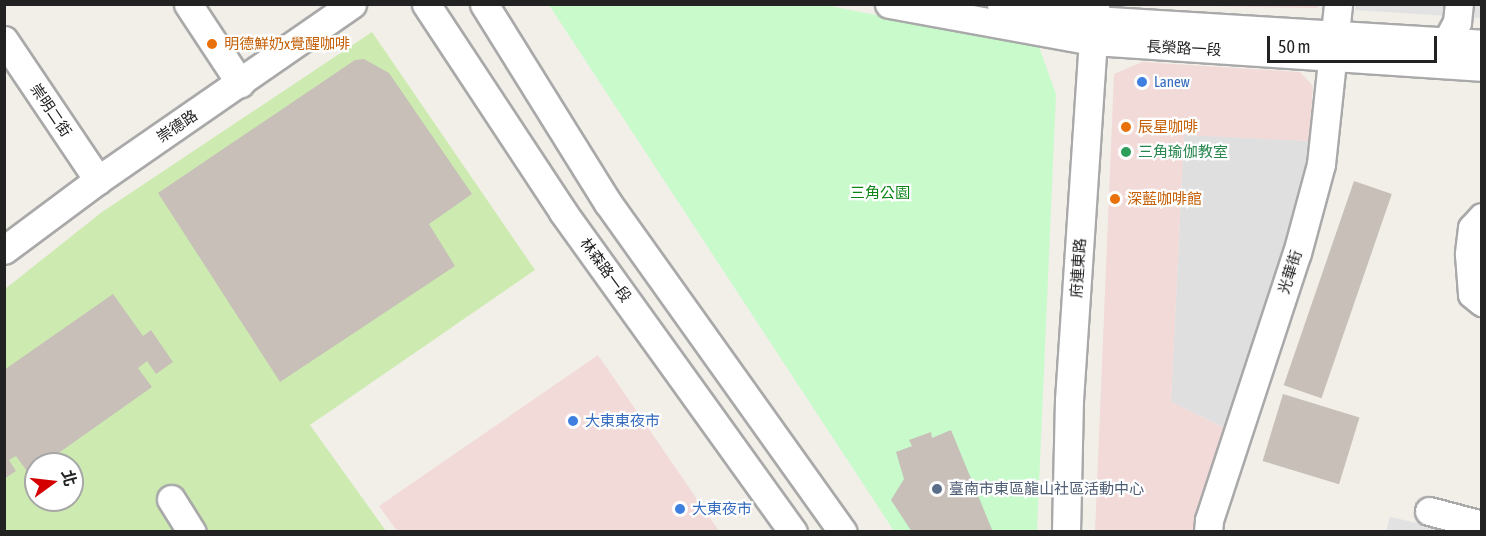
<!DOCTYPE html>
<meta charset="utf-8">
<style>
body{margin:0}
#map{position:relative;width:1486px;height:536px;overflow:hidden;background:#f2efe9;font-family:"Asap Condensed","Noto Sans TC",sans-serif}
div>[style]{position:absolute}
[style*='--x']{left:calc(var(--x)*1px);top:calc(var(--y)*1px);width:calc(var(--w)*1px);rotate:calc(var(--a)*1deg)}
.residential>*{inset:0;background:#e0dfdf}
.commercial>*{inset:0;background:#f2dad9}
.grass>*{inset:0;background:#cdebb0}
.park>*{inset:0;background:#c8facc}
.parking>*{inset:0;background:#e2e2e2}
.building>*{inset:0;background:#c7bfb8;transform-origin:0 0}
.roads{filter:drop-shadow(2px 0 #a9a9a9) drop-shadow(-2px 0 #a9a9a9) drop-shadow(0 2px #a9a9a9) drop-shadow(0 -2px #a9a9a9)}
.minor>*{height:27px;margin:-13.5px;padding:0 13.5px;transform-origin:13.5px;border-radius:13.5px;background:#fff}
.dots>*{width:16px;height:16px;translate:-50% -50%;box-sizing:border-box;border:3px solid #fff;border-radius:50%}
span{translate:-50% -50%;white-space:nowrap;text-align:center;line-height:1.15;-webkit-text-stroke:4.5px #fff;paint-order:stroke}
.food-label{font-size:15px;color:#c56008}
.left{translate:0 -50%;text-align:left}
.street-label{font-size:15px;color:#222}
.shop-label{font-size:15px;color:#366cbe}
.leisure-label{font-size:15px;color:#27864d}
.park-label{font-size:15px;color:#0c8416}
.service-label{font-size:15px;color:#4e5e75}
.frame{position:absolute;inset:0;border:6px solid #222;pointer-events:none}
.north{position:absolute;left:24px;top:452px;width:60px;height:60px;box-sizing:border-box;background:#fff;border:2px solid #a7a7a7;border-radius:50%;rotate:75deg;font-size:16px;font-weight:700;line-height:24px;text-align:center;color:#222}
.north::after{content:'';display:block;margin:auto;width:21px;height:27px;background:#d40000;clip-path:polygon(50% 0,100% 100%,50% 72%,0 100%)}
.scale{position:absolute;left:1267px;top:36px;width:170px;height:27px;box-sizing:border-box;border:3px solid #222;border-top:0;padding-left:8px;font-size:18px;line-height:21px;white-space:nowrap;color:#222;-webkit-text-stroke:4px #fff;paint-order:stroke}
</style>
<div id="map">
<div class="residential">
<i style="clip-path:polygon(1184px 134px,1309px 141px,1298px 210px,1231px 431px,1171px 402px)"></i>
</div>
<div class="commercial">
<i style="clip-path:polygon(1142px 5px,1321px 5px,1317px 8px)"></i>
<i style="clip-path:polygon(1142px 62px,1300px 72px,1313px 86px,1309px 141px,1184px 135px,1171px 402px,1231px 431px,1202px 531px,1095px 532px,1114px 74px)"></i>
<i style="clip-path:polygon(598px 355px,719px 531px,397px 531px,379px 506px)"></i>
</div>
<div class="grass">
<i style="clip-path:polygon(evenodd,372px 32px,535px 270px,310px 425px,386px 531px,5px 532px,5px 289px,102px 212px,372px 32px,36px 464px,72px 464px,72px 500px,36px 500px,36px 464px)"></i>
</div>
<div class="park">
<i style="clip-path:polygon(549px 5px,825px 5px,1039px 47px,1056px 94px,1037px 531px,894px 531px)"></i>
</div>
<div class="parking">
<i style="clip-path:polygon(1356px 4px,1481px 5px,1481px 18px,1355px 10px)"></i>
<i style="clip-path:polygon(1390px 517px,1453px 531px,1386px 532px)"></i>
</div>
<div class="building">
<i style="clip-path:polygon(364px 59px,389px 73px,472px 194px,429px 224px,455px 266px,280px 382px,158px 193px,355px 60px)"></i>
<i style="left:1354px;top:181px;width:40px;height:216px;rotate:19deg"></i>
<i style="clip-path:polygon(113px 294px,143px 336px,151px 330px,173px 362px,156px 374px,147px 361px,138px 368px,152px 387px,43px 464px,36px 464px,29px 474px,16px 456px,9px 460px,16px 471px,4px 479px,4px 370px)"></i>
<i style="left:1283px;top:394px;width:80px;height:70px;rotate:17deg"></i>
<i style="clip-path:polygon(951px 430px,993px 532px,912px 532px,891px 500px,904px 479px,896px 452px,912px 446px,909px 440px,931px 432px,932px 438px)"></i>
</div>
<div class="roads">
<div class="minor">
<i style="--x:188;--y:4;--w:95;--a:56.6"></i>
<i style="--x:426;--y:4;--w:249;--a:56.6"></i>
<i style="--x:563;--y:212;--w:394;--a:54.3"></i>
<i style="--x:484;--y:4;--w:234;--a:58.1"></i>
<i style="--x:608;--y:203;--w:404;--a:54.5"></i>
<i style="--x:889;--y:4;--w:206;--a:10.3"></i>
<i style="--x:1092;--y:41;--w:391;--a:3.8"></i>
<i style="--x:1001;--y:4;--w:93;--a:9.9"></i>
<i style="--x:1093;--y:20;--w:390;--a:3.5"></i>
<i style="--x:4;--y:40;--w:169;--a:56.1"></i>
<i style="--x:1446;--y:42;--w:23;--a:-61"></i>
<i style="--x:1457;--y:22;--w:18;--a:-84"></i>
<i style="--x:1482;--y:217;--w:15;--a:132"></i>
<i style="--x:1472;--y:228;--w:26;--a:97"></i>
<i style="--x:1469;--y:254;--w:40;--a:85.7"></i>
<i style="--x:1472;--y:294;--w:13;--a:39"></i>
<i style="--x:4;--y:250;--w:117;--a:-36.7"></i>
<i style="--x:98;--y:180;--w:309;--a:-34.7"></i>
<i style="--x:171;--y:499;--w:39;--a:58"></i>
<i style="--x:1429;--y:511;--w:55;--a:14.8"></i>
<i style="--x:1066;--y:532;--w:132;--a:-88.7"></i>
<i style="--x:1069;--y:400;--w:397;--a:-86.2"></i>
<i style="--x:1208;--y:532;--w:12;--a:-85"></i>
<i style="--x:1209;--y:520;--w:281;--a:-71.8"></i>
<i style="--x:1297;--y:253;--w:92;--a:-74.9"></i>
<i style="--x:1321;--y:164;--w:161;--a:-83.9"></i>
</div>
</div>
<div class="dots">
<i style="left:212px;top:44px;background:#e8710a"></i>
<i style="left:1142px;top:82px;background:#3f7fe0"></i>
<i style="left:1126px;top:127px;background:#e8710a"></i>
<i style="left:1126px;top:152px;background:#2e9e5b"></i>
<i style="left:1115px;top:199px;background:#e8710a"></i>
<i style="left:573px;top:421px;background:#3f7fe0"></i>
<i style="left:937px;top:489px;background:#5c6f8a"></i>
<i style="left:680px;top:509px;background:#3f7fe0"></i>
</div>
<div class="food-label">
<span class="left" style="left:224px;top:44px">明德鮮奶x覺醒咖啡</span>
<span class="left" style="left:1138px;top:127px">辰星咖啡</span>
<span class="left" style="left:1127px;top:199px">深藍咖啡館</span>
</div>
<div class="street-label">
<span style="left:1184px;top:48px;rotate:3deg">長榮路一段</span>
<span style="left:51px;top:110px;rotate:56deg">崇明二街</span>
<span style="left:177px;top:126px;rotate:-34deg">崇德路</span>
<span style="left:1078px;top:268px;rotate:-86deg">府連東路</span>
<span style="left:606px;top:270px;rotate:54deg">林森路一段</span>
<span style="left:1290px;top:272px;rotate:-72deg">光華街</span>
</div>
<div class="shop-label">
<span class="left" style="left:1154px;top:82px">Lanew</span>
<span class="left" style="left:585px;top:421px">大東東夜市</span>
<span class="left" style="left:692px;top:509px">大東夜市</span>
</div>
<div class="leisure-label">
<span class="left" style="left:1138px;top:152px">三角瑜伽教室</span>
</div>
<div class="park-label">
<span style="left:880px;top:193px">三角公園</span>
</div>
<div class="service-label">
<span class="left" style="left:949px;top:489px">臺南市東區龍山社區活動中心</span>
</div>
<div class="frame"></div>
<div class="north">北</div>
<div class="scale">50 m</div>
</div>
